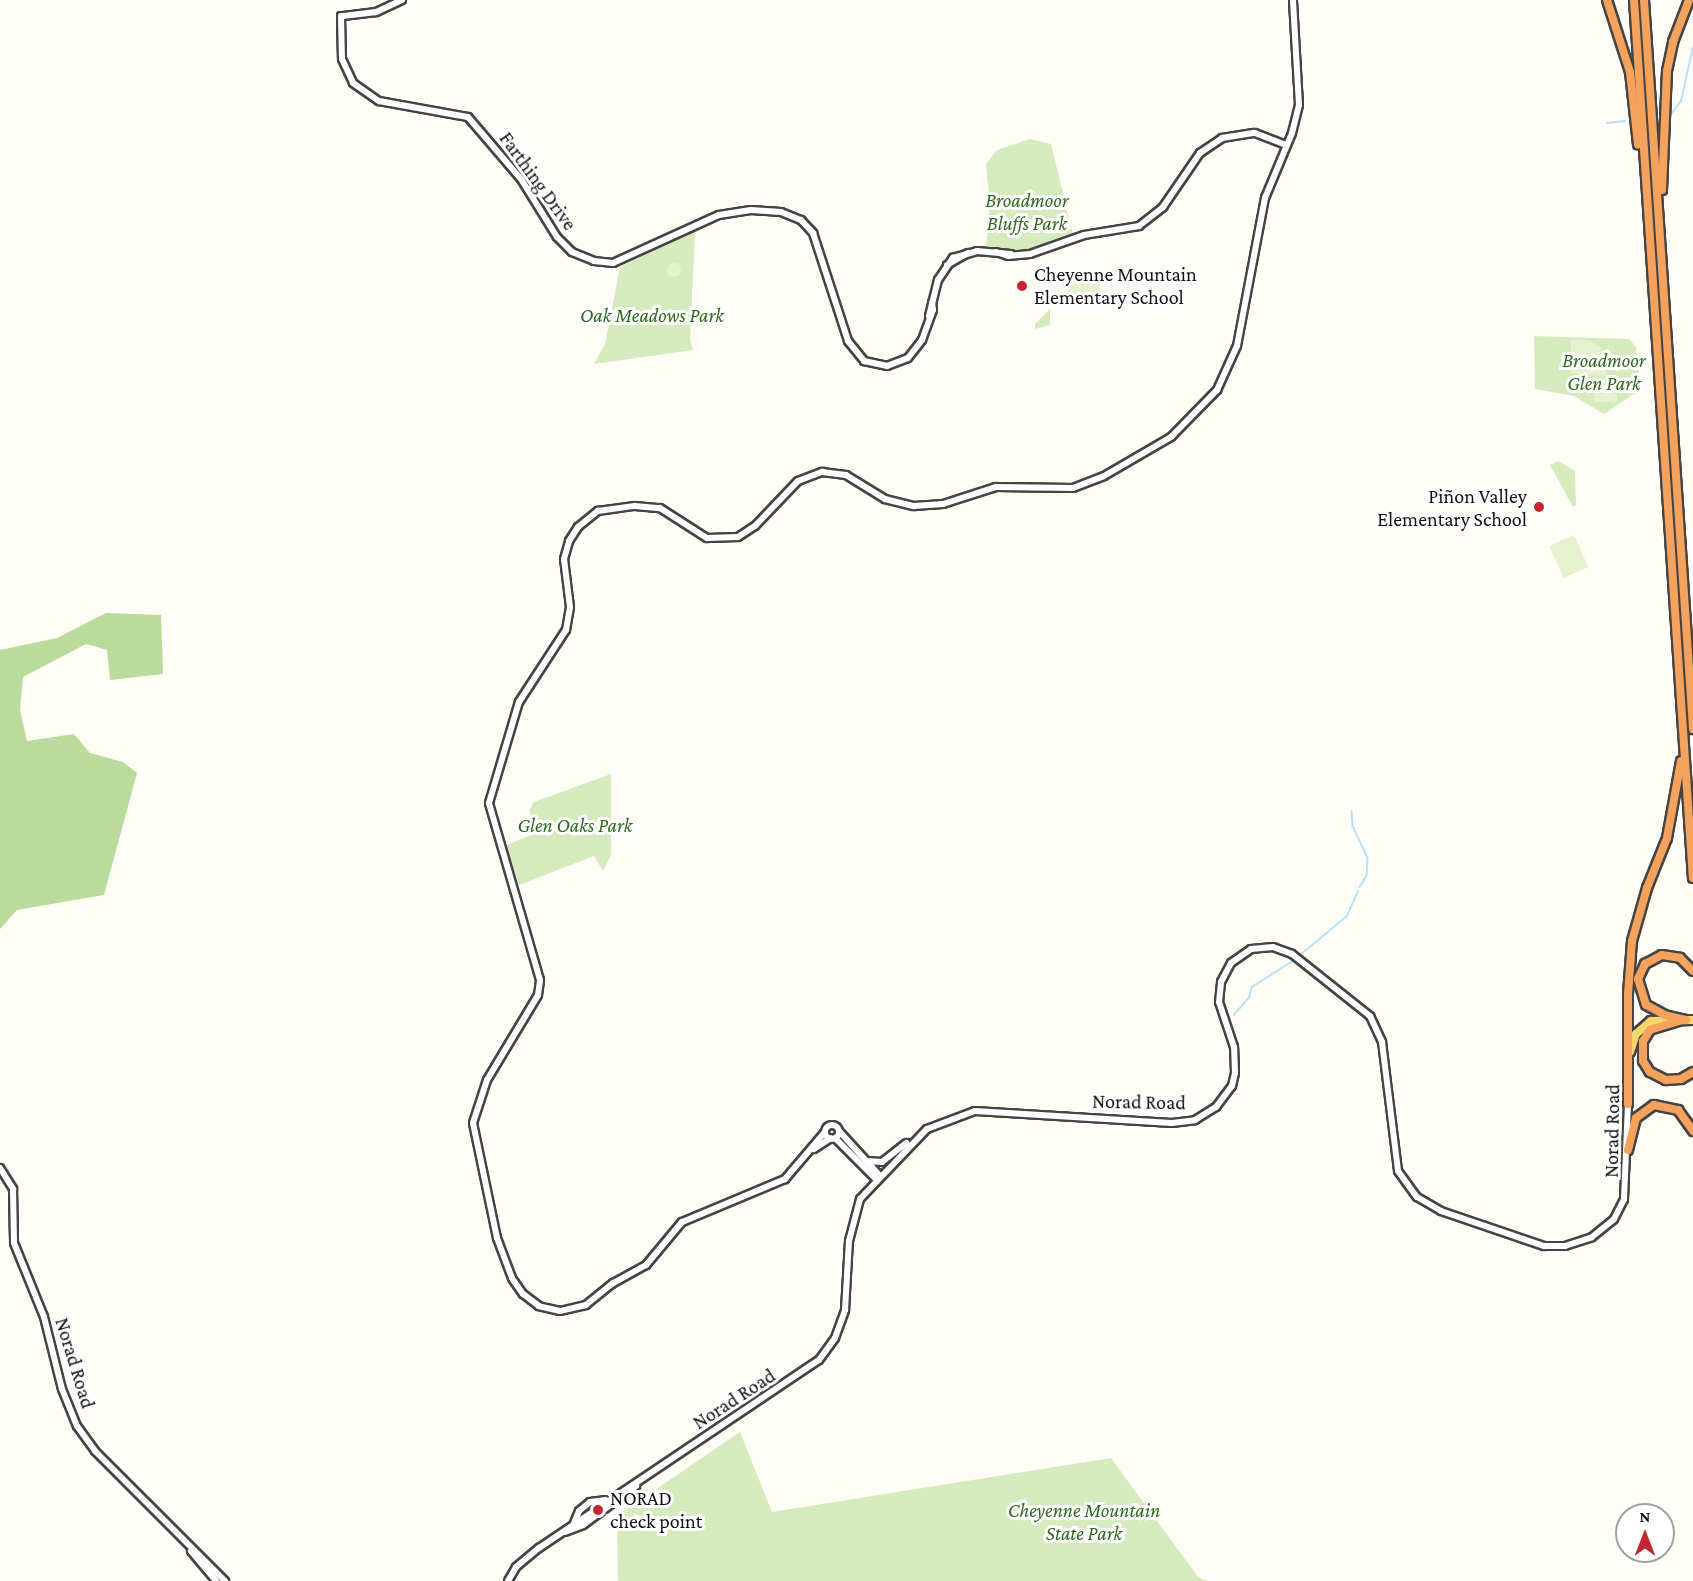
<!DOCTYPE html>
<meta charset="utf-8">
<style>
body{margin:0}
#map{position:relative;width:1693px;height:1581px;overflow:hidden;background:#fffdf5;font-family:"Crimson Pro",serif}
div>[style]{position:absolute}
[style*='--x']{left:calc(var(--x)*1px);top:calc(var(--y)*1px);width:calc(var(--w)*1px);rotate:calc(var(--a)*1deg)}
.green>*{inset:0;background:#d5ebbd}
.forest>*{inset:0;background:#b9dc9c}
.pitch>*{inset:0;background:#e6f2cf;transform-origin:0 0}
.round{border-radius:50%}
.stream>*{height:1.5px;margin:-0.75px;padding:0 0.75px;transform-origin:0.75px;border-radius:0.75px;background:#b9e0f7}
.roads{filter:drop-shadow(2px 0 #444) drop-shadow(-2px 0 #444) drop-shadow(0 2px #444) drop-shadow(0 -2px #444)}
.minor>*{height:6px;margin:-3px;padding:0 3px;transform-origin:3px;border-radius:3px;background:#fff}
.minor>.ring{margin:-3px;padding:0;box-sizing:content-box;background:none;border:6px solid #fff;border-radius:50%}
.major>*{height:8px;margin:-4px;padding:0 4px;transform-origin:4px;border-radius:4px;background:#f9d66b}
.highway>*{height:8px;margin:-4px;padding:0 4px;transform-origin:4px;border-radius:4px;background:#f5a25d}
.dots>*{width:16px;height:16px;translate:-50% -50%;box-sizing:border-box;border:3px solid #fff;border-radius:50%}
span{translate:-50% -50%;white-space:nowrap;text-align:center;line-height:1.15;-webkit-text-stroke:6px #fff;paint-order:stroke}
.street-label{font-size:20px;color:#111}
.park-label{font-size:20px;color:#2f6b1f;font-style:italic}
.poi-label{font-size:20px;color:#111}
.left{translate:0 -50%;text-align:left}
.right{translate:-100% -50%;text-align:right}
.north{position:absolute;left:1615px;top:1503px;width:60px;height:60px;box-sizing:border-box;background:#fff;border:2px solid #a0a0a0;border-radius:50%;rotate:0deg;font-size:16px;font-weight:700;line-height:24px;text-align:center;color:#111}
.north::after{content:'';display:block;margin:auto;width:21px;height:27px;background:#c4262e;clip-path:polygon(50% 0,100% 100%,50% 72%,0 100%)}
</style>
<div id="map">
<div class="green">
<i style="clip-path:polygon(1030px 139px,1051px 144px,1073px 235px,1027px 251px,986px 247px,990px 204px,986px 164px,997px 150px)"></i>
<i style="clip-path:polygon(695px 231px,690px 340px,693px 350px,594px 364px,605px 344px,620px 267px)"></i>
<i style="clip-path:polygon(1050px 309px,1050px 325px,1035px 329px,1035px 324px)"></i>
<i style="clip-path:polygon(1534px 336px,1629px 339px,1636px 347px,1641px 389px,1604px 414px,1574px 396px,1535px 389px)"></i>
<i style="clip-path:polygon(1558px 461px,1575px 471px,1576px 505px,1573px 507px,1550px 465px)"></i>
<i style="clip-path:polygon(611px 774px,611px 855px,603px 871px,594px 856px,519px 885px,506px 845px,536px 833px,529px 810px,534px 802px)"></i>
<i style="clip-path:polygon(740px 1432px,772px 1512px,1111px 1458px,1198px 1577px,1208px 1581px,618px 1581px,617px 1516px)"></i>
</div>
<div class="forest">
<i style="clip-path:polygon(106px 613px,161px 615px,163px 674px,110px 680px,107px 650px,86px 644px,23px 677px,20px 710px,27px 741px,74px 734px,90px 753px,123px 762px,137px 773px,104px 895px,17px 910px,0 929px,0 650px,57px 638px)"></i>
</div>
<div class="pitch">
<i class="round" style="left:667px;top:263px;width:14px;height:14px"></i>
<i style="left:1067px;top:275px;width:33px;height:28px;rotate:2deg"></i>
<i style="clip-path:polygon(1571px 340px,1589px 340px,1600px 347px,1607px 360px,1606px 376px,1571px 373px)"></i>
<i style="left:1594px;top:378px;width:23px;height:24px"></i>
<i style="left:1574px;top:535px;width:35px;height:27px;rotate:66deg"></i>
</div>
<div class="stream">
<i style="--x:1671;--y:114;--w:16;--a:-52"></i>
<i style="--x:1681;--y:101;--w:55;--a:-77.5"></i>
<i style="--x:1607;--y:123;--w:18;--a:-6"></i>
<i style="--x:1352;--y:811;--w:15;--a:86"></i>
<i style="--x:1353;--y:826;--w:35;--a:65"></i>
<i style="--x:1368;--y:858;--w:18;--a:93"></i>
<i style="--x:1367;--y:876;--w:13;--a:122"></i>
<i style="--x:1299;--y:956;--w:62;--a:-39.8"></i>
<i style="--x:1347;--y:916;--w:27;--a:-66"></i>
<i style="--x:1234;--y:1015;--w:23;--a:-49"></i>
<i style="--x:1249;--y:998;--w:11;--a:-75"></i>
<i style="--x:1252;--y:987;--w:52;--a:-32.5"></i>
</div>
<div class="roads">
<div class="minor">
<i style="--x:402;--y:0;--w:29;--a:155"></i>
<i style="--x:376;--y:12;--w:35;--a:173"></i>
<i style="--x:341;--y:16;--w:43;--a:88.7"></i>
<i style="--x:342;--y:59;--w:26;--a:65"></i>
<i style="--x:353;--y:83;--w:32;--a:35"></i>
<i style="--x:379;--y:101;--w:90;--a:10.2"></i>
<i style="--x:468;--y:117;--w:82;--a:49.5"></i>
<i style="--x:521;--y:179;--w:68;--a:58.2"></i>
<i style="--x:557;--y:237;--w:21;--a:45"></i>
<i style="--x:572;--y:252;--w:24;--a:22"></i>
<i style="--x:594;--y:261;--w:19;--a:6"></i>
<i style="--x:613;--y:263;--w:116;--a:-24.4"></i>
<i style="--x:719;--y:215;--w:32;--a:-9"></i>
<i style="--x:751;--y:210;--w:30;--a:4"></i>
<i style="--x:781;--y:212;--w:22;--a:22"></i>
<i style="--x:801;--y:220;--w:18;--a:47"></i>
<i style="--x:813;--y:233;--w:114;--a:72"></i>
<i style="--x:848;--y:341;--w:26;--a:51"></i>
<i style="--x:864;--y:361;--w:24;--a:12"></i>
<i style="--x:887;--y:366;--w:22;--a:-21"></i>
<i style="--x:908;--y:358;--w:23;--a:-52"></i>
<i style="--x:922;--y:340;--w:32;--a:-70"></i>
<i style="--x:933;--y:310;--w:7;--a:-98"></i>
<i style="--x:996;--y:252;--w:13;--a:18"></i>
<i style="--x:1008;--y:256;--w:22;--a:-5"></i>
<i style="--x:1030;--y:254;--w:57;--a:-19.4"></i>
<i style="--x:1084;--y:235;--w:56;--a:-9.3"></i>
<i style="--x:1139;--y:226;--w:31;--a:-38"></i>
<i style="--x:1163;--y:207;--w:65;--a:-55.6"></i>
<i style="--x:1200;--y:153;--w:27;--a:-34"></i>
<i style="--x:1222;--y:138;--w:33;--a:-9"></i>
<i style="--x:1255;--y:133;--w:34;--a:21"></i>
<i style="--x:947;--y:265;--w:24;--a:-30"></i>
<i style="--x:929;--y:316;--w:37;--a:-76"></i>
<i style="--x:938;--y:280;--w:27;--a:-56"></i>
<i style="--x:953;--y:258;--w:25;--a:-16"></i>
<i style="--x:977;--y:251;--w:34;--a:5"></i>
<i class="ring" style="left:825px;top:1125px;width:8px;height:8px"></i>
<i style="--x:839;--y:1131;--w:59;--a:47.7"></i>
<i style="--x:825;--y:1132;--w:62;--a:130.4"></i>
<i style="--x:785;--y:1179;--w:112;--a:157.3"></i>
<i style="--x:682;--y:1222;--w:56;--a:129.9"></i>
<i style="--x:646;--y:1265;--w:38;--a:151"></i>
<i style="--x:613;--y:1283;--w:35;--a:141"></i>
<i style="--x:586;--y:1305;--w:27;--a:167"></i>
<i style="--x:560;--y:1311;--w:22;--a:-167"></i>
<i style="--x:539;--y:1306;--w:20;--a:-143"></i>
<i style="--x:523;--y:1294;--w:19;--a:-125"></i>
<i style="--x:512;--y:1278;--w:43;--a:-110.6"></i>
<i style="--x:497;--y:1238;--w:117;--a:-101.8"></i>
<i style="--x:473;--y:1123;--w:45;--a:-72"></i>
<i style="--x:487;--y:1080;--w:99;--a:-59"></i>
<i style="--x:538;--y:995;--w:15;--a:-82"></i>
<i style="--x:540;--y:980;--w:184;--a:-106.1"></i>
<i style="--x:489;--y:803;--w:105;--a:-73.5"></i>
<i style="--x:519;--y:702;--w:86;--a:-56.9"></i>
<i style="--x:566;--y:630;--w:23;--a:-80"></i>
<i style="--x:570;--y:607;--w:48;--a:-97.1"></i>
<i style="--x:564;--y:559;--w:19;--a:-74"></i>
<i style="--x:569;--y:541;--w:17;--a:-57"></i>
<i style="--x:578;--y:527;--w:26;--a:-39"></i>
<i style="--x:598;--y:511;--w:37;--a:-8"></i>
<i style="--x:635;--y:506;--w:25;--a:5"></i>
<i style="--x:660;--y:508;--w:56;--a:32.6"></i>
<i style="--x:707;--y:538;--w:31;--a:-2"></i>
<i style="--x:738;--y:537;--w:20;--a:-33"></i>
<i style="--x:755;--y:526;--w:62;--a:-46.3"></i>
<i style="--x:798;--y:481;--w:26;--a:-21"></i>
<i style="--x:822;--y:472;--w:24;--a:7"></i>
<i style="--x:846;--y:475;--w:46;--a:31.6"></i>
<i style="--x:885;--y:499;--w:30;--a:14"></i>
<i style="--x:914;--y:506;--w:29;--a:-4"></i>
<i style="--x:943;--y:504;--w:56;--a:-17.8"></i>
<i style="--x:996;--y:487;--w:77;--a:0.7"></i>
<i style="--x:1073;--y:488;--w:33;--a:-21"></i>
<i style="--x:1104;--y:476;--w:78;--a:-30.2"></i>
<i style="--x:1171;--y:437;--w:66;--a:-45.6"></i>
<i style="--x:1217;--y:390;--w:48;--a:-65.6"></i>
<i style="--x:1237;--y:346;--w:151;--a:-79.3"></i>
<i style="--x:1265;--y:198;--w:70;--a:-67.4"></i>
<i style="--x:1292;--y:133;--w:29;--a:-76"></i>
<i style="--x:1299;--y:105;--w:105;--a:-93.3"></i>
<i style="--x:835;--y:1138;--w:58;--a:45"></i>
<i style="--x:814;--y:1149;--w:20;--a:-33"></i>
<i style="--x:866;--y:1161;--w:16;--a:4"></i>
<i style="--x:882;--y:1162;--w:31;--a:-38"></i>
<i style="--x:0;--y:1168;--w:25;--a:58"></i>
<i style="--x:13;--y:1189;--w:54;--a:88.9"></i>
<i style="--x:14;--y:1243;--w:80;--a:67.9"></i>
<i style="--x:44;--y:1317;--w:74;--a:76"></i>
<i style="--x:62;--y:1389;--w:40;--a:68"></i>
<i style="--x:77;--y:1426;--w:31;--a:54"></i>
<i style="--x:95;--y:1451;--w:184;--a:45"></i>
<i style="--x:574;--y:1523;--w:13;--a:-67"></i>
<i style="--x:579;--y:1511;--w:14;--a:-39"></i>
<i style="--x:590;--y:1502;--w:16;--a:-7"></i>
<i style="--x:565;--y:1532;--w:19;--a:-21"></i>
<i style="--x:583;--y:1525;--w:66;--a:-36.3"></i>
<i style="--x:191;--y:1551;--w:39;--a:50"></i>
<i style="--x:508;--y:1581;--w:16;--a:-60"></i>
<i style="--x:516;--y:1567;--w:30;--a:-40"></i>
<i style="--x:539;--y:1548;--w:337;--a:-33.9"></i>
<i style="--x:819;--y:1360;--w:27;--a:-54"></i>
<i style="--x:835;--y:1338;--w:30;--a:-70"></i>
<i style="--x:845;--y:1310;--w:69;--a:-86.7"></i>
<i style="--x:849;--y:1241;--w:43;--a:-75.3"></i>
<i style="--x:860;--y:1199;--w:97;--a:-46.3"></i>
<i style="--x:927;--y:1129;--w:51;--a:-20.6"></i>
<i style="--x:975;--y:1111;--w:197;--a:3.5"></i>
<i style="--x:1172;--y:1123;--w:23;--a:-7"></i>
<i style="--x:1195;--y:1120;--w:25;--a:-32"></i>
<i style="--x:1216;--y:1107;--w:26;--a:-53"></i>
<i style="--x:1232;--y:1086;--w:13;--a:-77"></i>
<i style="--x:1235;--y:1073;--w:26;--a:-92"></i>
<i style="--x:1234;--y:1047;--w:47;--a:-108.4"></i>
<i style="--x:1219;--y:1002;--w:20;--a:-84"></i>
<i style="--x:1221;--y:982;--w:21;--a:-62"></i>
<i style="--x:1231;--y:963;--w:24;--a:-35"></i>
<i style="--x:1251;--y:949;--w:22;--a:-5"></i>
<i style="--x:1273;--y:947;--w:20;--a:20"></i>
<i style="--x:1292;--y:954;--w:100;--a:38.5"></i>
<i style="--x:1370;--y:1016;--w:29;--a:65"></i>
<i style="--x:1382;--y:1042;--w:130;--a:82.9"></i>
<i style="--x:1398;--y:1171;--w:32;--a:54"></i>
<i style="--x:1417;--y:1197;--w:28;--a:30"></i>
<i style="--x:1441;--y:1211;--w:109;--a:18.8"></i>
<i style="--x:1544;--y:1246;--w:21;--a:0"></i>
<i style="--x:1565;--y:1246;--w:28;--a:-18"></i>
<i style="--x:1592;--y:1237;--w:28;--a:-39"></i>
<i style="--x:1614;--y:1219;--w:22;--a:-63"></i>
<i style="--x:1624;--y:1199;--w:95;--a:-87.6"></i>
</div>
<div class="major">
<i style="--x:1630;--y:1052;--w:19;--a:-72"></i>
<i style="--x:1636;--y:1034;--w:20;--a:-41"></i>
<i style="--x:1651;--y:1021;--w:42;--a:-1.4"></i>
</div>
<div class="highway">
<i style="--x:1607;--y:0;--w:76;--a:72.3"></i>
<i style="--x:1630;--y:72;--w:73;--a:83.7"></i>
<i style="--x:1634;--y:0;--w:880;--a:86.16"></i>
<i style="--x:1644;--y:0;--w:731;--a:86.15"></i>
<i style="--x:1662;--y:190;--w:119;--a:-87.6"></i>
<i style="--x:1667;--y:71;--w:30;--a:-78"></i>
<i style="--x:1673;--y:42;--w:45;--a:-69.1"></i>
<i style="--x:1686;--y:1020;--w:22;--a:-167"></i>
<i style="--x:1665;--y:1015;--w:21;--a:-152"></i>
<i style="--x:1646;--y:1005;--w:27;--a:-107"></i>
<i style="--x:1638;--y:979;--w:17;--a:-65"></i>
<i style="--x:1645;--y:964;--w:19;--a:-28"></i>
<i style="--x:1662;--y:955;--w:18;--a:9"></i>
<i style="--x:1680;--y:958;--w:18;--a:45"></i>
<i style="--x:1679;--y:1021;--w:30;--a:163"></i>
<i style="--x:1650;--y:1030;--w:13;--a:122"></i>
<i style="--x:1643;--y:1041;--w:20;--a:90"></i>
<i style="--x:1643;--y:1061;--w:13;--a:58"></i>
<i style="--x:1650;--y:1072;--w:18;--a:27"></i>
<i style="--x:1666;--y:1080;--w:15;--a:-4"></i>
<i style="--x:1681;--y:1079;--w:14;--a:-30"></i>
<i style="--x:1628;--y:1104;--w:110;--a:-90"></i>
<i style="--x:1628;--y:994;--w:53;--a:-85.7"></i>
<i style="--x:1632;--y:941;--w:55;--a:-74.2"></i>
<i style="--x:1647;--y:888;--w:54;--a:-68.2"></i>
<i style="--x:1667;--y:838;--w:78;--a:-79.7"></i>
<i style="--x:1628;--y:1150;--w:33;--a:-76"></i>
<i style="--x:1636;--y:1118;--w:22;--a:-36"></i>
<i style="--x:1654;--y:1105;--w:25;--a:12"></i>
<i style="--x:1678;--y:1110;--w:26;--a:54"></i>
</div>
</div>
<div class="dots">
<i style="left:1022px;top:286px;background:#c4262e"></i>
<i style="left:1539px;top:507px;background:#c4262e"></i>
<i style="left:598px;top:1510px;background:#c4262e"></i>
</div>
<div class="street-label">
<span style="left:538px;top:181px;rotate:54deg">Farthing Drive</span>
<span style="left:1139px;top:1102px;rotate:1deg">Norad Road</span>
<span style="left:1612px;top:1131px;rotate:-89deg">Norad Road</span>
<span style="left:75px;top:1363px;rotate:73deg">Norad Road</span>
<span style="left:734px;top:1399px;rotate:-33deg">Norad Road</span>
</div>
<div class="park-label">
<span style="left:1027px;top:212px">Broadmoor<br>Bluffs Park</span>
<span style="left:652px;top:315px">Oak Meadows Park</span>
<span style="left:1604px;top:372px">Broadmoor<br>Glen Park</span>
<span style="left:575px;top:825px">Glen Oaks Park</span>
<span style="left:1084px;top:1522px">Cheyenne Mountain<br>State Park</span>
</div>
<div class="poi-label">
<span class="left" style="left:1034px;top:286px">Cheyenne Mountain<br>Elementary School</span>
<span class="right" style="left:1527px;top:508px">Piñon Valley<br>Elementary School</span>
<span class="left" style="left:610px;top:1510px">NORAD<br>check point</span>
</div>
<div class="north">N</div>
</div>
